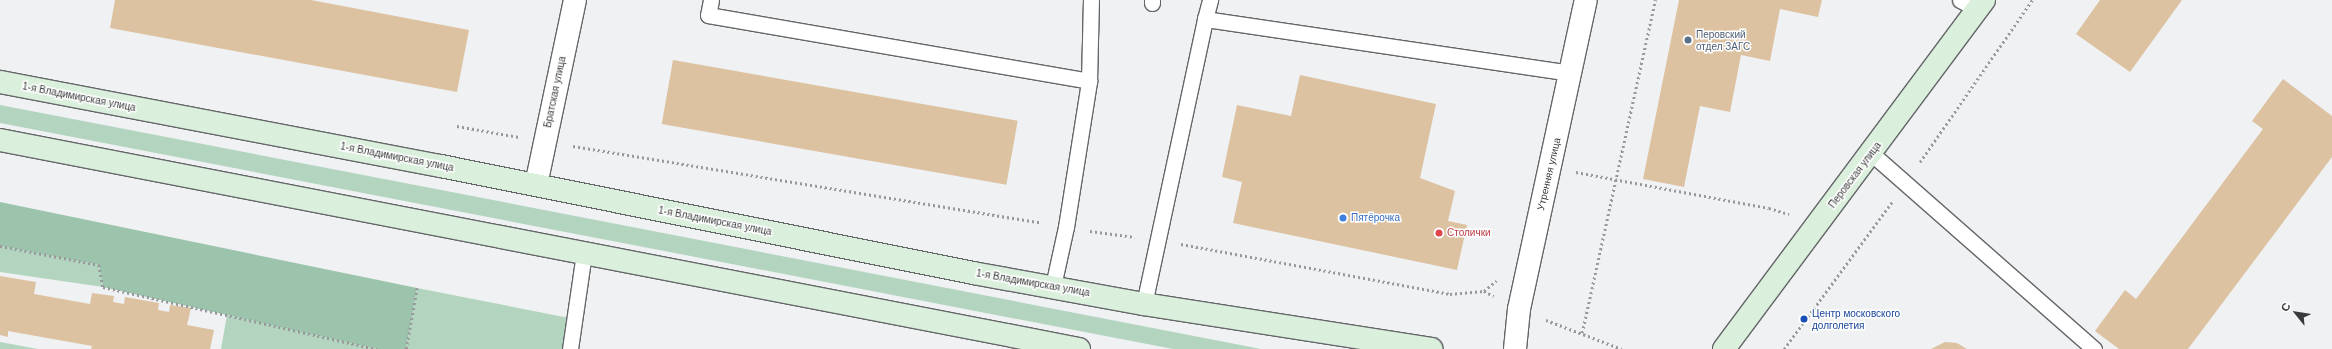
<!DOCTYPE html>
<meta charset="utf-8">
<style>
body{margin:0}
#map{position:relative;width:2332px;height:349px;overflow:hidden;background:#eff1f3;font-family:Helvetica,sans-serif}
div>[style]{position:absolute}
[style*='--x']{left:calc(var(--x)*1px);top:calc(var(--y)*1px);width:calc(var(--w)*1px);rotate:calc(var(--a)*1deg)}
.green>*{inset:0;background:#b3d5c0}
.forest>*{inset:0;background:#9cc4ac}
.building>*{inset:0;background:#ddc2a1;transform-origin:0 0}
.path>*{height:2.5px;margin-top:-1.25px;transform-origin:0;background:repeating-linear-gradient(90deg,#97999a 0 2px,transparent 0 5px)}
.roads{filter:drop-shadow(1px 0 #646668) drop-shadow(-1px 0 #646668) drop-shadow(0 1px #646668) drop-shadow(0 -1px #646668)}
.service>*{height:15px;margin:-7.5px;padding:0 7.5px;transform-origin:7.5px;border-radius:7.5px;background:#fff}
.minor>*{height:22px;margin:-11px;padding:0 11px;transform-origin:11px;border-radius:11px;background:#fff}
.secondary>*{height:22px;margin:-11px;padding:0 11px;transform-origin:11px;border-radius:11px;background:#daefdc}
.dots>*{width:11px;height:11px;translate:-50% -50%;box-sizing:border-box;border:2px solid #fff;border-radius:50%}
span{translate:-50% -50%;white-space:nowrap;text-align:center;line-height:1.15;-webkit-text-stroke:3px #fff;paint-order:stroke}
.service-label{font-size:10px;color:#4e5e75}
.left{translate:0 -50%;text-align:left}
.street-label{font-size:10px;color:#393a3b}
.shop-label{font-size:10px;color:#366cbe}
.health-label{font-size:10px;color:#be3a42}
.transit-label{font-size:10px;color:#164399}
.north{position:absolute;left:2276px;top:293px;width:40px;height:40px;-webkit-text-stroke:3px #fff;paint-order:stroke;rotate:300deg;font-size:11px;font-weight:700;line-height:16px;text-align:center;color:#393a3b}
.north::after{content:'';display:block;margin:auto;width:14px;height:18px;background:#393a3b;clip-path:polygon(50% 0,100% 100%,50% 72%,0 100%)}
</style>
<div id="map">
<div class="green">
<i style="clip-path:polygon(0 105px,436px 189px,1261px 349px,1173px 349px,0 123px)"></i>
<i style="clip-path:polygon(0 246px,99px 265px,103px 287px,0 272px)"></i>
<i style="clip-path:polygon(417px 288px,574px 319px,570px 349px,406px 349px)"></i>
<i style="clip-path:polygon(227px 315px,377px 349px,221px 349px)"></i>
<i style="clip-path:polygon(0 342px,38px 349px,0 349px)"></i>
</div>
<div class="forest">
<i style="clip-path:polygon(0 202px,417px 288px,406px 349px,377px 349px,103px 287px,99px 265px,0 246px)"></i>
</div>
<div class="building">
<i style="clip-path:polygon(115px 0,311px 0,469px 30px,457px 92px,110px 28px)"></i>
<i style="clip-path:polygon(1679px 0,1822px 0,1818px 17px,1780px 9px,1770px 61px,1741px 55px,1730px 112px,1700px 106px,1684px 187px,1643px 179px)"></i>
<i style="clip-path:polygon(2100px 0,2182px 0,2130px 72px,2076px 34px)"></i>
<i style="left:673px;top:60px;width:350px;height:65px;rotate:10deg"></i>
<i style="clip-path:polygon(1300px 75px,1436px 104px,1420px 178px,1455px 191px,1448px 221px,1467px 225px,1457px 270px,1233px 223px,1242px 182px,1222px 177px,1237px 105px,1291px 116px)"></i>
<i style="clip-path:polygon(2283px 79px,2332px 116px,2332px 157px,2188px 349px,2119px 349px,2095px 331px,2125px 290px,2136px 299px,2263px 129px,2252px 121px)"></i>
<i style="clip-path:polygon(0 276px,36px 282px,34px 294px,90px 304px,92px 293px,114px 296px,113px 302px,124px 304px,125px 297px,159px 303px,158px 310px,169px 312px,170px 305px,191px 308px,187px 325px,214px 330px,210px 349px,91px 349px,92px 346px,8px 331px,8px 337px,0 335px)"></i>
<i style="clip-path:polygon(1945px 342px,1957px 343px,1967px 349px,1931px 349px)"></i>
</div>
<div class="path">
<i style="--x:457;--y:126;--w:63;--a:10.1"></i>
<i style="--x:573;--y:146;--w:474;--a:9.3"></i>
<i style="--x:1920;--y:162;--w:197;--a:-55.3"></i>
<i style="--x:1576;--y:172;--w:196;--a:10.6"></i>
<i style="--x:1769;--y:208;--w:21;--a:17"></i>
<i style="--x:1090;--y:231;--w:45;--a:7.6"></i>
<i style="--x:1181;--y:244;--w:274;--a:10.5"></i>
<i style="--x:1450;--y:294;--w:34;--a:-5"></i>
<i style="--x:1484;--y:291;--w:11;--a:27"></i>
<i style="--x:0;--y:246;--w:101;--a:10.9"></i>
<i style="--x:99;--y:265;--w:22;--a:80"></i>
<i style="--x:103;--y:287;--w:281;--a:12.8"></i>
<i style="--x:1484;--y:291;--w:16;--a:-40"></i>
<i style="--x:1546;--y:320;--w:81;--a:20.9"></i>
<i style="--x:1582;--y:333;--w:341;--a:-77.6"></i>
<i style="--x:406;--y:349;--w:62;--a:-79.8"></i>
<i style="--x:1784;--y:349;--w:182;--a:-53.7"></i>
</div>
<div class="roads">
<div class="service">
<i style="--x:711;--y:0;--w:15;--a:101"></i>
<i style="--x:708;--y:15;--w:387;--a:9.8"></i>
<i style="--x:1960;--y:0;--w:20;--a:27"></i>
<i style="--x:1152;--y:3;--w:3;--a:-90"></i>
<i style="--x:1205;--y:19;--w:20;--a:-75"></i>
<i style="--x:1871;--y:153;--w:297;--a:41.3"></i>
<i style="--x:1053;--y:286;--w:60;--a:-77.6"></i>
<i style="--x:1066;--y:227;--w:148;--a:-81"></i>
<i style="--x:1089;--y:81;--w:81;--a:-88.6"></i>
<i style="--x:1144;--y:304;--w:291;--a:-77.9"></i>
<i style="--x:1205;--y:19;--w:371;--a:8.4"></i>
<i style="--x:570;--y:349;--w:97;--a:-81.7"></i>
</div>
<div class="minor">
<i style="--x:536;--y:185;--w:189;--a:-78.1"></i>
<i style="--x:1515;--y:349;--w:40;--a:-84.3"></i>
<i style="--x:1519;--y:309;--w:316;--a:-77.8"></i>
</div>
<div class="secondary">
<i style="--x:0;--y:82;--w:449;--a:10.8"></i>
<i style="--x:441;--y:166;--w:543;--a:11.37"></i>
<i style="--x:973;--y:273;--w:174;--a:10.3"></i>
<i style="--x:1144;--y:304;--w:291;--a:8.9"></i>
<i style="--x:0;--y:140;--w:1099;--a:10.96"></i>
<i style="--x:1724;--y:349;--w:435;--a:-53.3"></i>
</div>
</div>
<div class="dots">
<i style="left:1688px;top:40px;background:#5c6f8a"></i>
<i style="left:1343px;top:218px;background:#3f7fe0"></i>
<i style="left:1439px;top:233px;background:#e0444e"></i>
<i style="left:1804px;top:319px;background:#1a4fb4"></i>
</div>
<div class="service-label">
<span class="left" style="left:1696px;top:40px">Перовский<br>отдел ЗАГС</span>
</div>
<div class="street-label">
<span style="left:555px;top:92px;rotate:-78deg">Братская улица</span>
<span style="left:79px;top:97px;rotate:11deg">1-я Владимирская улица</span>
<span style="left:397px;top:157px;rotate:11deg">1-я Владимирская улица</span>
<span style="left:1549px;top:174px;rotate:-77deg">Утренняя улица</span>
<span style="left:1855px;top:175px;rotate:-53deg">Перовская улица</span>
<span style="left:715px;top:221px;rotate:11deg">1-я Владимирская улица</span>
<span style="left:1033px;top:283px;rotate:10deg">1-я Владимирская улица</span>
</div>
<div class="shop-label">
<span class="left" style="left:1351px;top:218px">Пятёрочка</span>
</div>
<div class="health-label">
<span class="left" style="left:1447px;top:233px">Столички</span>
</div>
<div class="transit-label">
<span class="left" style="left:1812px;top:319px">Центр московского<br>долголетия</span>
</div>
<div class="north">С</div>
</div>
